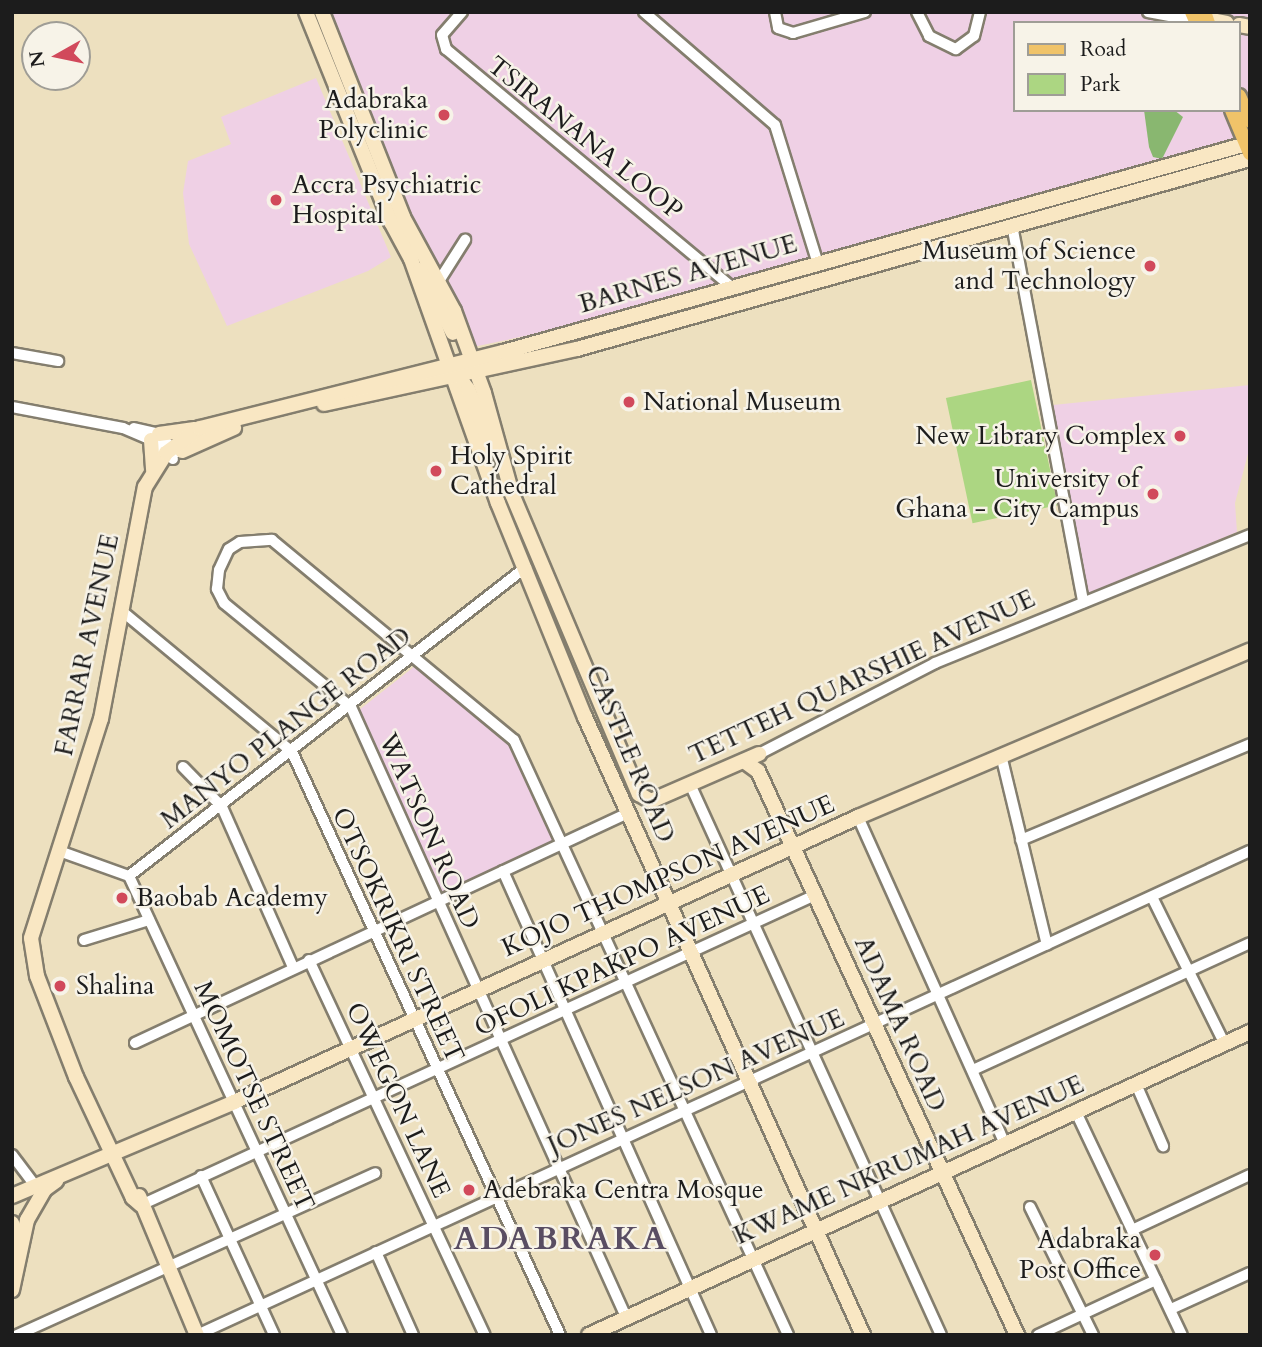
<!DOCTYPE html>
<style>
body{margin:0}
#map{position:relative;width:1262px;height:1347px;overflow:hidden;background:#ede0bf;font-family:Cardo,serif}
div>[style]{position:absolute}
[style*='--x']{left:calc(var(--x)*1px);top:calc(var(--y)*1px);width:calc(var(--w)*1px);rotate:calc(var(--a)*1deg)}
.built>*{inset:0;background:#efd0e5}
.green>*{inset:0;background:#acd682;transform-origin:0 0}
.forest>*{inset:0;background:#89b770}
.roads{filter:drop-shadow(2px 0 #847e6e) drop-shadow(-2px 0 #847e6e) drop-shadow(0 2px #847e6e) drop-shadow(0 -2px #847e6e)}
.street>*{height:10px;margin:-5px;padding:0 5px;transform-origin:5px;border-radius:5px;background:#fff}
.secondary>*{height:14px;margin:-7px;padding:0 7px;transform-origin:7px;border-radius:7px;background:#f9e7c3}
.primary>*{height:14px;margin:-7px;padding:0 7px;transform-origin:7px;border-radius:7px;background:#f0c369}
.dots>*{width:19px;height:19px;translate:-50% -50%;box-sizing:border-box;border:4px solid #f7f3e8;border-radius:50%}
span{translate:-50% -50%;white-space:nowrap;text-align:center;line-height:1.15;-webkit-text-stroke:5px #f7f3e8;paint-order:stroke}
.poi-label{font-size:26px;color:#1c1c1c}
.right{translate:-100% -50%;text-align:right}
.left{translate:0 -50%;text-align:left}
.street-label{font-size:26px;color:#1c1c1c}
.district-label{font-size:33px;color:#594d62;font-weight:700;letter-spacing:2px}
.frame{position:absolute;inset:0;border:14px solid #1c1c1c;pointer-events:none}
.legend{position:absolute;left:1013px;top:21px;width:228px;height:91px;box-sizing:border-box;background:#f7f3e8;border:2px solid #9f9d96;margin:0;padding:9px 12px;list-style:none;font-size:21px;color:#1c1c1c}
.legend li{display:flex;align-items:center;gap:14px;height:35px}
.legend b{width:35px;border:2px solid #9f9d96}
.north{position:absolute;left:21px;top:21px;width:70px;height:70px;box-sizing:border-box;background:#f7f3e8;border:2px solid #9f9d96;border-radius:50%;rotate:261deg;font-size:19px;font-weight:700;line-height:28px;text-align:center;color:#1c1c1c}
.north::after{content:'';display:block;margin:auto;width:24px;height:32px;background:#d1495b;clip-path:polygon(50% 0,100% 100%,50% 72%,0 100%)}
</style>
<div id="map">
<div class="built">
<i style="clip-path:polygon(326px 12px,1187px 12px,1191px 23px,1015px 23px,1015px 110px,1225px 110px,1238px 143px,572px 326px,473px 347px,411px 222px)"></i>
<i style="clip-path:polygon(1208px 12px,1250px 12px,1250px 112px,1239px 86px,1239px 23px)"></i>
<i style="clip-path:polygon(316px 78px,391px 257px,368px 271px,227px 326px,189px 244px,183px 193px,188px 161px,231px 144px,221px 117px)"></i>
<i style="clip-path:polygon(1250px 385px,1250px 446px,1235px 503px,1237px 532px,1087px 595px,1053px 405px)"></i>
<i style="clip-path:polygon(415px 666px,507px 737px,556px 845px,439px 897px,359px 710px)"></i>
</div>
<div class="green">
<i style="left:1031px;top:380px;width:128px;height:87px;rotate:78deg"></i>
</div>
<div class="forest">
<i style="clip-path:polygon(1144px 110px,1174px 110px,1183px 117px,1162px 159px,1153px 157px,1149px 147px)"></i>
</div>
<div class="roads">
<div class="street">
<i style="--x:462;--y:12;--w:30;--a:131"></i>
<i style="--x:442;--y:35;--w:15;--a:74"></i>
<i style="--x:446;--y:49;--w:373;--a:39.8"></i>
<i style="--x:644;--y:12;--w:173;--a:40.8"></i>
<i style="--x:775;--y:125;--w:145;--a:72.8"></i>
<i style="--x:775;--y:12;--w:16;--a:79"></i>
<i style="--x:778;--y:28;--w:16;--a:18"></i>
<i style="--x:793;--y:33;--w:75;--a:-16.3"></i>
<i style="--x:917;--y:12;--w:27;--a:63"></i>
<i style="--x:929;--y:36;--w:30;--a:26"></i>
<i style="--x:956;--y:49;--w:22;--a:-36"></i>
<i style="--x:974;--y:36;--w:25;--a:-76"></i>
<i style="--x:1148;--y:12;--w:49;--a:10.6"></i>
<i style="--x:1012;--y:225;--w:384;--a:79.3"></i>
<i style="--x:439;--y:281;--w:49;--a:-57.6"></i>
<i style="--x:12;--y:353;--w:47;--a:9.9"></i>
<i style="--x:12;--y:407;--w:113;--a:10.7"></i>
<i style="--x:123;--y:428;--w:30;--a:23"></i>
<i style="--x:151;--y:440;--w:29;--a:41"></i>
<i style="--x:134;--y:428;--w:26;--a:13"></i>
<i style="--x:159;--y:434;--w:25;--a:48"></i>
<i style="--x:123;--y:612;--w:219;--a:39.6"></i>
<i style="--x:292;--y:752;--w:642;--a:65.31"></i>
<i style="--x:759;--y:754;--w:198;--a:-27.3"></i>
<i style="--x:935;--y:663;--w:340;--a:-22.1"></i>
<i style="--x:1001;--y:755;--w:195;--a:76.4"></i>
<i style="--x:183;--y:767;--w:56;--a:45.7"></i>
<i style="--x:222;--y:807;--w:175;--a:66.1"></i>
<i style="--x:690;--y:784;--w:605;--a:65.51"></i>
<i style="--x:858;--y:817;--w:359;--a:65.8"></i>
<i style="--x:1021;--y:840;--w:248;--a:-22.7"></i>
<i style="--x:59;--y:851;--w:74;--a:19.7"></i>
<i style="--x:503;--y:871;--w:508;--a:65.85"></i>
<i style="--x:129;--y:876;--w:506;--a:65.11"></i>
<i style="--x:129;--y:876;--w:503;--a:-37.89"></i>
<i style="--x:1152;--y:897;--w:163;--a:63.7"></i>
<i style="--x:84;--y:940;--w:68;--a:-17.1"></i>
<i style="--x:309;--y:960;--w:414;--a:64.9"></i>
<i style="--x:135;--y:1043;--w:544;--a:-25.01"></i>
<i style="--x:975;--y:1069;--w:302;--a:-24.6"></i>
<i style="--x:1136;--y:1084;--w:68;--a:66.5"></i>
<i style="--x:1075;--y:1110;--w:249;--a:64.6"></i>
<i style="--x:12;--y:1155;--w:38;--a:53"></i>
<i style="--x:201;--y:1176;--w:175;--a:65.3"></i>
<i style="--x:141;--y:1205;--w:742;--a:-24.7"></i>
<i style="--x:1030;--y:1207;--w:143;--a:63.8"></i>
<i style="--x:1132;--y:1230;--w:130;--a:-25"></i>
<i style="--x:376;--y:1252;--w:91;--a:66"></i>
<i style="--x:1171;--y:1309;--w:87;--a:-24.5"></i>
<i style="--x:626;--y:1317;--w:669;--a:-114.27"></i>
<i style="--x:351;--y:707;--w:164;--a:-140.7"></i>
<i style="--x:224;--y:603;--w:16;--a:-117"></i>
<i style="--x:217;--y:589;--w:19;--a:-84"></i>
<i style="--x:219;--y:570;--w:23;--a:-65"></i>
<i style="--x:229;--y:549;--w:13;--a:-32"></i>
<i style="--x:240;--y:542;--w:32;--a:-4"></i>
<i style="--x:272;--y:540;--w:314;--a:39.6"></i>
<i style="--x:514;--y:740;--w:655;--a:65.27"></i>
<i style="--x:17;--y:1335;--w:393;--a:-24.3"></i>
<i style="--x:197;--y:1335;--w:1159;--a:-24.69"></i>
<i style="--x:1038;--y:1335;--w:130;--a:-25"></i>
</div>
<div class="secondary">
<i style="--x:306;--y:12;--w:227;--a:68"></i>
<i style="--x:391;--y:222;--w:42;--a:61.6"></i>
<i style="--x:411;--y:259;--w:259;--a:70.4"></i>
<i style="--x:498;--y:503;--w:231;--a:67.9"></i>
<i style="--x:585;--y:717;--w:678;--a:65.78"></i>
<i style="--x:322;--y:12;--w:220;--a:68.4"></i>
<i style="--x:403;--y:217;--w:107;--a:61.5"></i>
<i style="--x:454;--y:311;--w:87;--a:69.9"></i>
<i style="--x:484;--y:393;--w:105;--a:74.5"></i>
<i style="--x:512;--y:494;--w:326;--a:67.1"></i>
<i style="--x:639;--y:794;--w:14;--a:30"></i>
<i style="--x:651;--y:801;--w:118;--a:-23.5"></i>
<i style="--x:1207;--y:19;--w:20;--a:11"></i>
<i style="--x:1239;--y:25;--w:11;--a:10"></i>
<i style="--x:420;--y:270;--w:71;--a:62.4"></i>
<i style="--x:454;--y:370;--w:24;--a:54"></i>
<i style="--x:468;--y:389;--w:64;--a:67.9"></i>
<i style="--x:324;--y:404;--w:259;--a:-12.3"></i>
<i style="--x:577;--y:349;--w:699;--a:-15.77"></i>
<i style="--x:159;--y:434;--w:36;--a:-8"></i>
<i style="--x:151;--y:440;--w:30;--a:86"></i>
<i style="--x:182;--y:451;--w:57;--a:-23.9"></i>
<i style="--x:744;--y:761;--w:17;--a:36"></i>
<i style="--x:758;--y:771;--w:621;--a:65.33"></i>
<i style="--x:12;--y:1196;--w:241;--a:-22.9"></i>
<i style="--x:234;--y:1102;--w:686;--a:-24.55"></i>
<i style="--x:858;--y:817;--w:426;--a:-23"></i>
<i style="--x:139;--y:1196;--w:151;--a:67.4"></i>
<i style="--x:141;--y:1205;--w:11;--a:-139"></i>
<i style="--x:133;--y:1198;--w:134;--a:-115.2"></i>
<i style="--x:76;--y:1077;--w:108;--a:-111.1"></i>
<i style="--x:37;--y:976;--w:38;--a:-99"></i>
<i style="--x:31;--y:938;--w:230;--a:-72.3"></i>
<i style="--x:101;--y:719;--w:236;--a:-79.3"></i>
<i style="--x:145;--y:487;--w:40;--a:-58"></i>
<i style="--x:166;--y:453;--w:42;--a:-36.3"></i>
<i style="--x:200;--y:428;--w:312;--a:-14.1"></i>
<i style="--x:503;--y:352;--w:776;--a:-15.63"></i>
<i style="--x:12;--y:1223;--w:22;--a:72"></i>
<i style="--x:12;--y:1290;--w:72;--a:-77.9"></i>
<i style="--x:27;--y:1220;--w:36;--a:-60"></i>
<i style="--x:45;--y:1189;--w:14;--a:-36"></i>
<i style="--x:589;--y:1335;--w:727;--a:-24.63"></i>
</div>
<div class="primary">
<i style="--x:1192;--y:12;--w:12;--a:66"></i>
<i style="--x:1204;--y:12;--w:12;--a:70"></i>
<i style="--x:1239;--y:96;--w:27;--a:66"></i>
<i style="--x:1232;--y:110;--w:47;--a:67.3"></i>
</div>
</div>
<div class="dots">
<i style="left:444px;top:115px;background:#d1495b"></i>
<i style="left:276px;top:200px;background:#d1495b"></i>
<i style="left:1150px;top:266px;background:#d1495b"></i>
<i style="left:629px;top:402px;background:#d1495b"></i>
<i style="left:1180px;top:436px;background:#d1495b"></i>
<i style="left:436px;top:471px;background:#d1495b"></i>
<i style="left:1153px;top:494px;background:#d1495b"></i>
<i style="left:122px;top:898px;background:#d1495b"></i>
<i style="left:60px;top:986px;background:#d1495b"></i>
<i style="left:469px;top:1190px;background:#d1495b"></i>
<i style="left:1155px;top:1255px;background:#d1495b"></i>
</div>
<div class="poi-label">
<span class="right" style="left:428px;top:115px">Adabraka<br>Polyclinic</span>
<span class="left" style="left:292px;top:200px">Accra Psychiatric<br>Hospital</span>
<span class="right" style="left:1136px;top:266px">Museum of Science<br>and Technology</span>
<span class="left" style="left:643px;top:402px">National Museum</span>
<span class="right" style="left:1166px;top:436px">New Library Complex</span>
<span class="left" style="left:450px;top:471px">Holy Spirit<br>Cathedral</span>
<span class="right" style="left:1139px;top:494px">University of<br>Ghana - City Campus</span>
<span class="left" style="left:136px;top:898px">Baobab Academy</span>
<span class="left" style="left:76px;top:986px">Shalina</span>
<span class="left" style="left:483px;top:1190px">Adebraka Centra Mosque</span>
<span class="right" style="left:1141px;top:1255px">Adabraka<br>Post Office</span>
</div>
<div class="street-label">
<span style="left:585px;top:138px;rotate:39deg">TSIRANANA LOOP</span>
<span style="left:688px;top:274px;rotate:-16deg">BARNES AVENUE</span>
<span style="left:87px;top:645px;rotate:-78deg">FARRAR AVENUE</span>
<span style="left:862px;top:677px;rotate:-25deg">TETTEH QUARSHIE AVENUE</span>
<span style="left:286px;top:728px;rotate:-38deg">MANYO PLANGE ROAD</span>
<span style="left:630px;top:754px;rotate:67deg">CASTLE ROAD</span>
<span style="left:429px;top:831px;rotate:66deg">WATSON ROAD</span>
<span style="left:668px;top:876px;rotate:-24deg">KOJO THOMPSON AVENUE</span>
<span style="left:398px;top:935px;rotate:65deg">OTSOKRIKRI STREET</span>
<span style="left:622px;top:961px;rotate:-25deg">OFOLI KPAKPO AVENUE</span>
<span style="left:900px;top:1024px;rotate:66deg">ADAMA ROAD</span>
<span style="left:696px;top:1082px;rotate:-24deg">JONES NELSON AVENUE</span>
<span style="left:254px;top:1096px;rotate:65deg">MOMOTSE STREET</span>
<span style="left:398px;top:1100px;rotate:65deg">OWEGON LANE</span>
<span style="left:909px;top:1160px;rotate:-24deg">KWAME NKRUMAH AVENUE</span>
</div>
<div class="district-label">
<span style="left:561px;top:1239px">ADABRAKA</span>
</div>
<div class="frame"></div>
<ul class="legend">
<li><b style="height:9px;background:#f0c369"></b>Road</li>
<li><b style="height:19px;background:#acd682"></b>Park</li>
</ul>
<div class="north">N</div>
</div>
